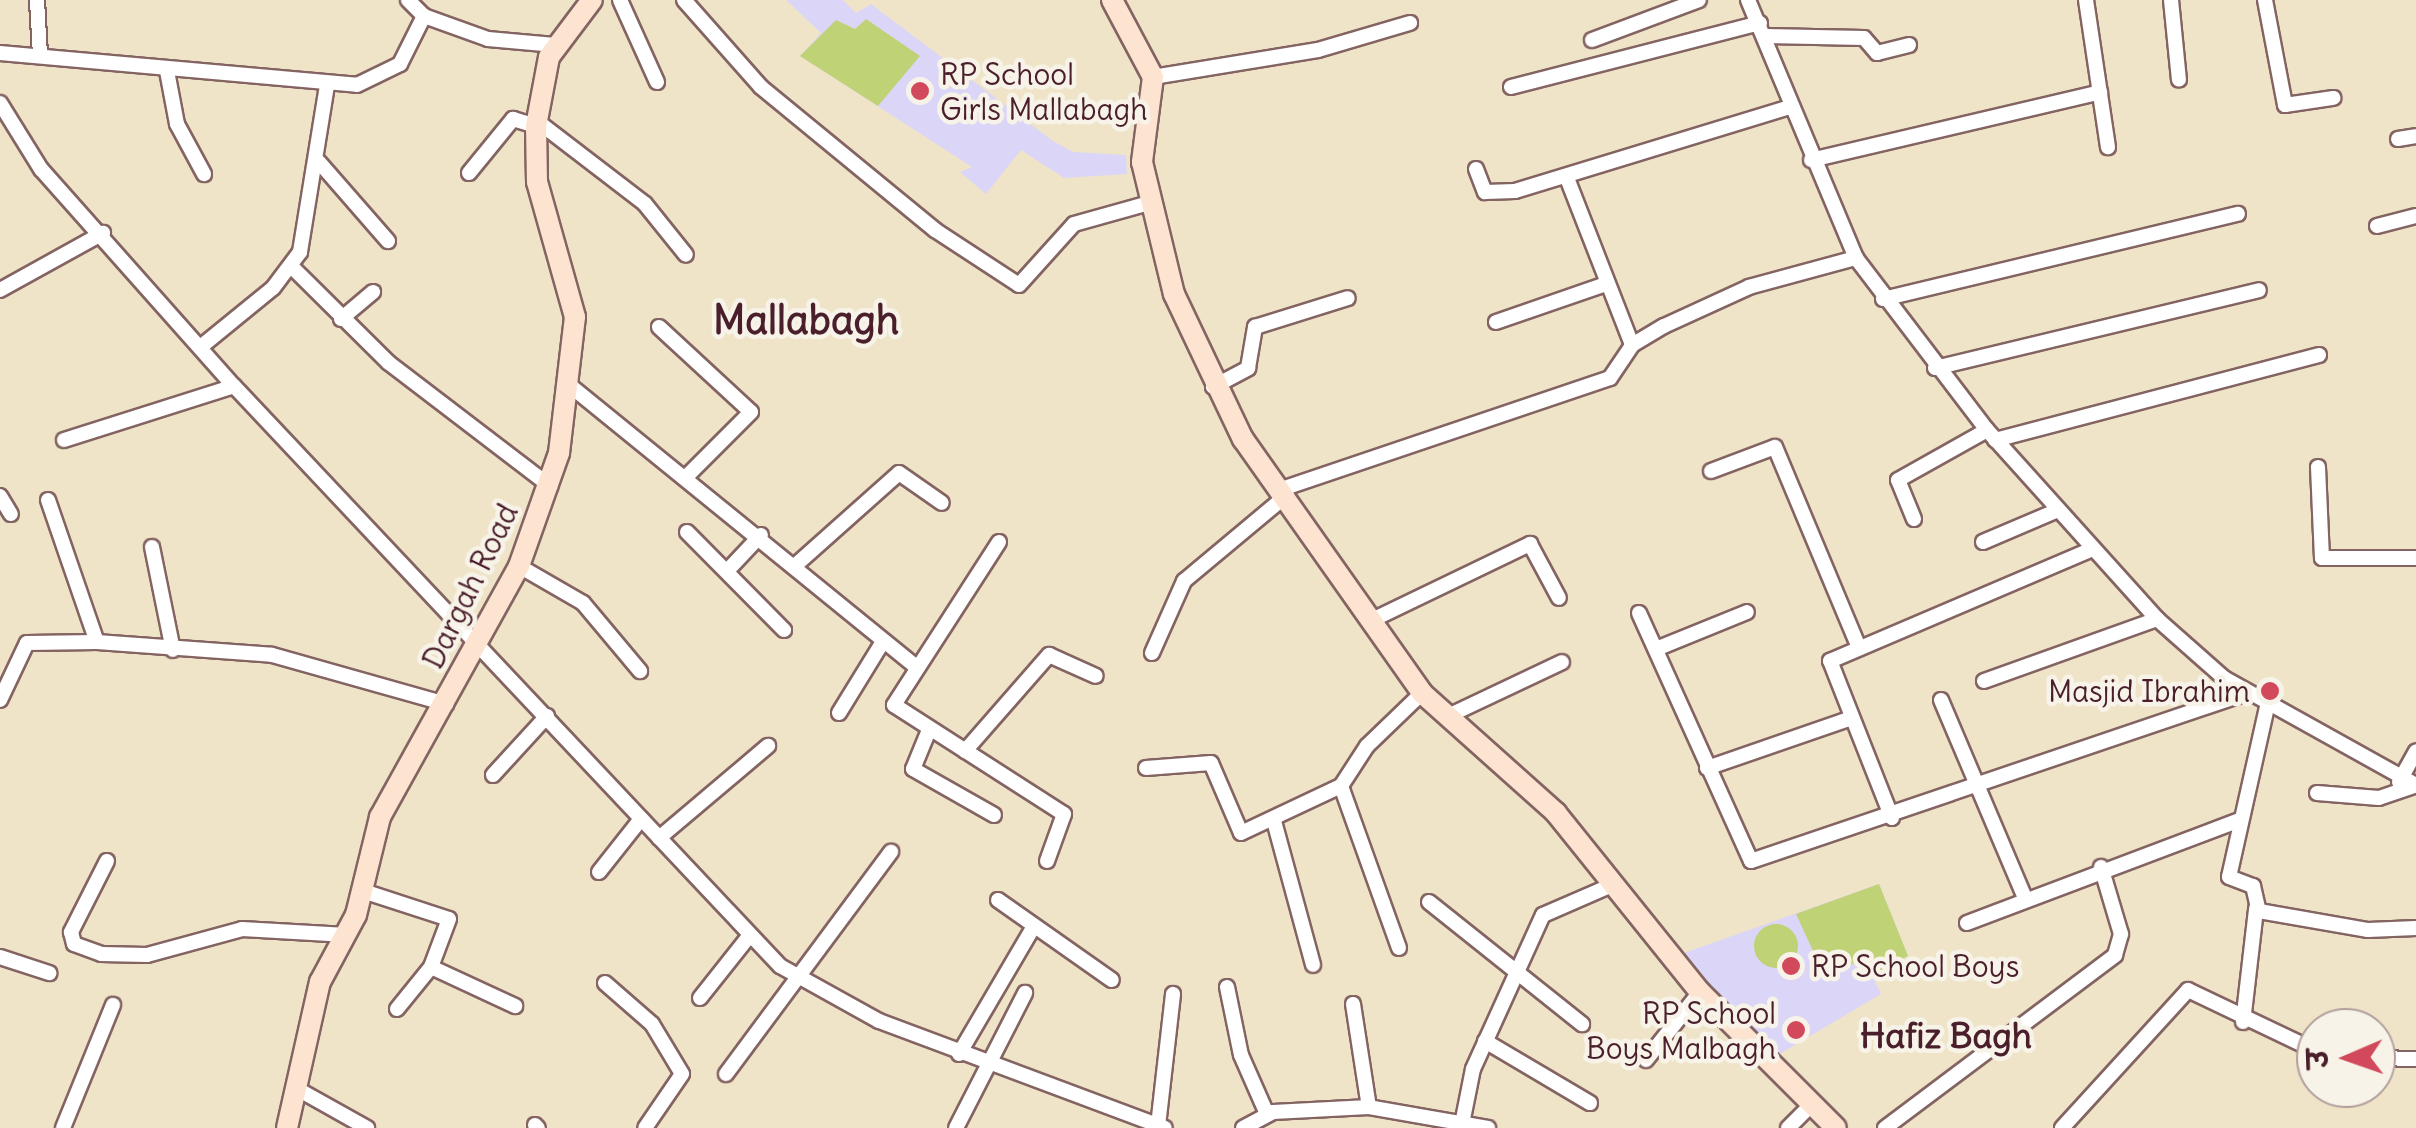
<!DOCTYPE html>
<meta charset="utf-8">
<style>
body{margin:0}
#map{position:relative;width:2416px;height:1128px;overflow:hidden;background:#efe4c8;font-family:Delius,"Playpen Sans Deva",sans-serif}
div>[style]{position:absolute}
[style*='--x']{left:calc(var(--x)*1px);top:calc(var(--y)*1px);width:calc(var(--w)*1px);rotate:calc(var(--a)*1deg)}
.built>*{inset:0;background:#dbd6f7}
.green>*{inset:0;background:#bfd275}
.round{border-radius:50%}
.roads{filter:drop-shadow(2px 0 #846462) drop-shadow(-2px 0 #846462) drop-shadow(0 2px #846462) drop-shadow(0 -2px #846462)}
.street>*{height:14px;margin:-7px;padding:0 7px;transform-origin:7px;border-radius:7px;background:#fff}
.secondary>*{height:20px;margin:-10px;padding:0 10px;transform-origin:10px;border-radius:10px;background:#fde4d1}
.dots>*{width:28px;height:28px;translate:-50% -50%;box-sizing:border-box;border:5px solid #f7f3e8;border-radius:50%}
span{translate:-50% -50%;white-space:nowrap;text-align:center;line-height:1.15;-webkit-text-stroke:9px #f7f3e8;paint-order:stroke}
.poi-label{font-size:30px;color:#4a1f2b}
.left{translate:0 -50%;text-align:left}
.right{translate:-100% -50%;text-align:right}
.street-label{font-size:30px;color:#4a1f2b}
.quarter-label{font-size:35px;color:#4a1f2b;font-weight:700}
.district-label{font-size:40px;color:#4a1f2b;font-weight:700}
.north{position:absolute;left:2296px;top:1008px;width:100px;height:100px;box-sizing:border-box;background:#f7f3e8;border:2px solid #b29e9c;border-radius:50%;rotate:268deg;font-size:28px;font-weight:700;line-height:40px;text-align:center;color:#4a1f2b}
.north::after{content:'';display:block;margin:auto;width:35px;height:45px;background:#d1495b;clip-path:polygon(50% 0,100% 100%,50% 72%,0 100%)}
</style>
<div id="map">
<div class="built">
<i style="clip-path:polygon(786px 0,843px 0,856px 13px,871px 4px,1053px 141px,1073px 152px,1126px 155px,1127px 174px,1064px 178px,1021px 150px,986px 194px,960px 172px,972px 167px,800px 56px,821px 33px)"></i>
<i style="clip-path:polygon(1879px 884px,1908px 956px,1872px 975px,1881px 994px,1773px 1058px,1684px 953px)"></i>
</div>
<div class="green">
<i style="clip-path:polygon(866px 19px,920px 56px,878px 106px,800px 56px,836px 20px,855px 29px)"></i>
<i style="clip-path:polygon(1879px 884px,1908px 956px,1871px 975px,1860px 960px,1826px 979px,1796px 914px)"></i>
<i class="round" style="left:1754px;top:924px;width:44px;height:44px"></i>
</div>
<div class="roads">
<div class="street">
<i style="--x:37;--y:0;--w:56;--a:86.9"></i>
<i style="--x:408;--y:0;--w:23;--a:45"></i>
<i style="--x:620;--y:0;--w:90;--a:65.7"></i>
<i style="--x:684;--y:0;--w:116;--a:48.5"></i>
<i style="--x:761;--y:87;--w:225;--a:39.4"></i>
<i style="--x:935;--y:230;--w:100;--a:33.2"></i>
<i style="--x:1019;--y:285;--w:82;--a:-48"></i>
<i style="--x:1074;--y:224;--w:78;--a:-15.6"></i>
<i style="--x:1748;--y:0;--w:280;--a:67.3"></i>
<i style="--x:1856;--y:258;--w:216;--a:52.7"></i>
<i style="--x:1987;--y:430;--w:254;--a:48"></i>
<i style="--x:2157;--y:619;--w:89;--a:41.4"></i>
<i style="--x:2224;--y:678;--w:220;--a:29.1"></i>
<i style="--x:2086;--y:0;--w:149;--a:81.5"></i>
<i style="--x:2171;--y:0;--w:80;--a:84.3"></i>
<i style="--x:2265;--y:0;--w:107;--a:79.2"></i>
<i style="--x:2285;--y:105;--w:49;--a:-8.3"></i>
<i style="--x:1766;--y:36;--w:98;--a:1.2"></i>
<i style="--x:1864;--y:38;--w:20;--a:49"></i>
<i style="--x:1877;--y:53;--w:33;--a:-14"></i>
<i style="--x:1592;--y:40;--w:114;--a:-20.5"></i>
<i style="--x:0;--y:53;--w:358;--a:5.1"></i>
<i style="--x:357;--y:85;--w:48;--a:-26"></i>
<i style="--x:400;--y:64;--w:54;--a:-63.4"></i>
<i style="--x:424;--y:16;--w:68;--a:19.8"></i>
<i style="--x:488;--y:39;--w:67;--a:5.1"></i>
<i style="--x:167;--y:71;--w:54;--a:79.3"></i>
<i style="--x:177;--y:124;--w:57;--a:61.6"></i>
<i style="--x:1153;--y:77;--w:167;--a:-9.3"></i>
<i style="--x:1318;--y:50;--w:96;--a:-16.4"></i>
<i style="--x:1511;--y:87;--w:257;--a:-14.4"></i>
<i style="--x:0;--y:103;--w:78;--a:58.2"></i>
<i style="--x:41;--y:169;--w:290;--a:48.4"></i>
<i style="--x:234;--y:386;--w:797;--a:46.73"></i>
<i style="--x:780;--y:966;--w:113;--a:29.1"></i>
<i style="--x:879;--y:1021;--w:305;--a:20.5"></i>
<i style="--x:537;--y:121;--w:136;--a:37.5"></i>
<i style="--x:645;--y:204;--w:65;--a:51.2"></i>
<i style="--x:2398;--y:139;--w:18;--a:-9"></i>
<i style="--x:1811;--y:160;--w:297;--a:-13.2"></i>
<i style="--x:319;--y:162;--w:105;--a:48.9"></i>
<i style="--x:1476;--y:169;--w:25;--a:69"></i>
<i style="--x:1485;--y:192;--w:30;--a:-2"></i>
<i style="--x:1515;--y:191;--w:287;--a:-17"></i>
<i style="--x:469;--y:173;--w:70;--a:-50.8"></i>
<i style="--x:513;--y:119;--w:24;--a:17"></i>
<i style="--x:1567;--y:178;--w:179;--a:68.7"></i>
<i style="--x:2377;--y:226;--w:40;--a:-14.4"></i>
<i style="--x:292;--y:267;--w:136;--a:44.7"></i>
<i style="--x:389;--y:363;--w:203;--a:37.4"></i>
<i style="--x:0;--y:290;--w:118;--a:-29"></i>
<i style="--x:1883;--y:299;--w:365;--a:-13.5"></i>
<i style="--x:341;--y:319;--w:42;--a:-40.2"></i>
<i style="--x:1496;--y:322;--w:116;--a:-19.1"></i>
<i style="--x:659;--y:327;--w:125;--a:42.7"></i>
<i style="--x:751;--y:412;--w:88;--a:135"></i>
<i style="--x:203;--y:345;--w:90;--a:-39.2"></i>
<i style="--x:273;--y:288;--w:45;--a:-53.1"></i>
<i style="--x:300;--y:252;--w:169;--a:-80.8"></i>
<i style="--x:1935;--y:368;--w:333;--a:-13.5"></i>
<i style="--x:1213;--y:387;--w:40;--a:-28"></i>
<i style="--x:1248;--y:368;--w:42;--a:-80.3"></i>
<i style="--x:1255;--y:327;--w:97;--a:-17.3"></i>
<i style="--x:573;--y:388;--w:438;--a:39.1"></i>
<i style="--x:64;--y:440;--w:178;--a:-17.6"></i>
<i style="--x:1995;--y:440;--w:335;--a:-14.7"></i>
<i style="--x:2318;--y:467;--w:91;--a:87.5"></i>
<i style="--x:2322;--y:558;--w:94;--a:0"></i>
<i style="--x:1711;--y:471;--w:68;--a:-20.6"></i>
<i style="--x:1775;--y:447;--w:218;--a:67.3"></i>
<i style="--x:1282;--y:489;--w:346;--a:-18.7"></i>
<i style="--x:1610;--y:378;--w:40;--a:-56"></i>
<i style="--x:1632;--y:345;--w:37;--a:-31"></i>
<i style="--x:1664;--y:326;--w:94;--a:-24.6"></i>
<i style="--x:1749;--y:287;--w:111;--a:-15.2"></i>
<i style="--x:0;--y:496;--w:21;--a:59"></i>
<i style="--x:48;--y:500;--w:150;--a:71"></i>
<i style="--x:97;--y:642;--w:175;--a:4.2"></i>
<i style="--x:272;--y:655;--w:181;--a:15.7"></i>
<i style="--x:1914;--y:519;--w:42;--a:-112.3"></i>
<i style="--x:1898;--y:480;--w:102;--a:-29.3"></i>
<i style="--x:687;--y:532;--w:138;--a:45.3"></i>
<i style="--x:999;--y:542;--w:194;--a:122.8"></i>
<i style="--x:894;--y:705;--w:202;--a:32.7"></i>
<i style="--x:1064;--y:814;--w:50;--a:109.9"></i>
<i style="--x:1983;--y:542;--w:82;--a:-23.1"></i>
<i style="--x:152;--y:547;--w:105;--a:78.5"></i>
<i style="--x:798;--y:563;--w:135;--a:-41.7"></i>
<i style="--x:899;--y:473;--w:52;--a:34.9"></i>
<i style="--x:519;--y:566;--w:74;--a:30"></i>
<i style="--x:583;--y:603;--w:89;--a:50"></i>
<i style="--x:728;--y:570;--w:48;--a:-46.7"></i>
<i style="--x:1639;--y:613;--w:272;--a:65.7"></i>
<i style="--x:1751;--y:861;--w:521;--a:-18.71"></i>
<i style="--x:1370;--y:621;--w:178;--a:-25.7"></i>
<i style="--x:1530;--y:544;--w:61;--a:61.8"></i>
<i style="--x:1656;--y:649;--w:98;--a:-22.1"></i>
<i style="--x:1152;--y:653;--w:79;--a:-66"></i>
<i style="--x:1184;--y:581;--w:134;--a:-39.9"></i>
<i style="--x:1984;--y:681;--w:184;--a:-19.7"></i>
<i style="--x:0;--y:700;--w:63;--a:-64.7"></i>
<i style="--x:27;--y:643;--w:70;--a:-0.8"></i>
<i style="--x:1941;--y:700;--w:215;--a:67"></i>
<i style="--x:2267;--y:707;--w:174;--a:102.6"></i>
<i style="--x:2229;--y:877;--w:26;--a:21"></i>
<i style="--x:2253;--y:886;--w:26;--a:77"></i>
<i style="--x:2259;--y:911;--w:111;--a:9.9"></i>
<i style="--x:2368;--y:930;--w:48;--a:-2.4"></i>
<i style="--x:839;--y:713;--w:82;--a:-58.4"></i>
<i style="--x:1448;--y:716;--w:126;--a:-25.3"></i>
<i style="--x:929;--y:730;--w:42;--a:112.3"></i>
<i style="--x:913;--y:769;--w:93;--a:29.6"></i>
<i style="--x:965;--y:751;--w:128;--a:-48.8"></i>
<i style="--x:1049;--y:655;--w:51;--a:24.1"></i>
<i style="--x:1146;--y:768;--w:65;--a:-4.4"></i>
<i style="--x:1211;--y:763;--w:76;--a:66.8"></i>
<i style="--x:1241;--y:833;--w:110;--a:-25.2"></i>
<i style="--x:1341;--y:786;--w:48;--a:-57"></i>
<i style="--x:1367;--y:746;--w:76;--a:-43.9"></i>
<i style="--x:1707;--y:768;--w:152;--a:-19.1"></i>
<i style="--x:493;--y:775;--w:80;--a:-47.5"></i>
<i style="--x:2399;--y:782;--w:35;--a:-61"></i>
<i style="--x:1341;--y:786;--w:172;--a:70.3"></i>
<i style="--x:2317;--y:793;--w:62;--a:4.6"></i>
<i style="--x:2379;--y:798;--w:39;--a:-19"></i>
<i style="--x:1892;--y:818;--w:169;--a:-111.5"></i>
<i style="--x:1830;--y:661;--w:286;--a:-23.1"></i>
<i style="--x:1274;--y:821;--w:149;--a:74.8"></i>
<i style="--x:659;--y:838;--w:143;--a:-40.2"></i>
<i style="--x:107;--y:861;--w:80;--a:116.9"></i>
<i style="--x:71;--y:932;--w:12;--a:76"></i>
<i style="--x:74;--y:944;--w:29;--a:20"></i>
<i style="--x:101;--y:954;--w:46;--a:1.2"></i>
<i style="--x:147;--y:955;--w:98;--a:-15.3"></i>
<i style="--x:242;--y:929;--w:105;--a:3.3"></i>
<i style="--x:599;--y:872;--w:68;--a:-51.6"></i>
<i style="--x:363;--y:891;--w:90;--a:18"></i>
<i style="--x:449;--y:919;--w:51;--a:110.6"></i>
<i style="--x:431;--y:967;--w:54;--a:129"></i>
<i style="--x:998;--y:900;--w:139;--a:35.1"></i>
<i style="--x:1429;--y:902;--w:196;--a:38.6"></i>
<i style="--x:1967;--y:923;--w:289;--a:-20.7"></i>
<i style="--x:0;--y:957;--w:52;--a:18.1"></i>
<i style="--x:431;--y:967;--w:93;--a:24.9"></i>
<i style="--x:605;--y:983;--w:62;--a:41.1"></i>
<i style="--x:652;--y:1024;--w:58;--a:59"></i>
<i style="--x:682;--y:1074;--w:65;--a:124.4"></i>
<i style="--x:1227;--y:987;--w:69;--a:78.4"></i>
<i style="--x:1241;--y:1055;--w:64;--a:66.2"></i>
<i style="--x:700;--y:998;--w:80;--a:-51.6"></i>
<i style="--x:1353;--y:1004;--w:104;--a:81.2"></i>
<i style="--x:2243;--y:1022;--w:114;--a:-83.4"></i>
<i style="--x:1485;--y:1041;--w:122;--a:30.6"></i>
<i style="--x:959;--y:1054;--w:146;--a:-59.6"></i>
<i style="--x:2376;--y:1058;--w:40;--a:1.4"></i>
<i style="--x:1646;--y:1060;--w:87;--a:-51.5"></i>
<i style="--x:726;--y:1074;--w:277;--a:-53.4"></i>
<i style="--x:301;--y:1091;--w:76;--a:29.3"></i>
<i style="--x:1463;--y:1119;--w:51;--a:-78.7"></i>
<i style="--x:1473;--y:1069;--w:169;--a:-65.6"></i>
<i style="--x:1543;--y:915;--w:75;--a:-23.5"></i>
<i style="--x:535;--y:1125;--w:4;--a:45"></i>
<i style="--x:1158;--y:1126;--w:133;--a:-83.5"></i>
<i style="--x:63;--y:1128;--w:133;--a:-67.9"></i>
<i style="--x:956;--y:1128;--w:152;--a:-62.9"></i>
<i style="--x:1243;--y:1128;--w:34;--a:-28"></i>
<i style="--x:1273;--y:1112;--w:96;--a:-3"></i>
<i style="--x:1369;--y:1107;--w:121;--a:10"></i>
<i style="--x:1788;--y:1128;--w:34;--a:-45"></i>
<i style="--x:1885;--y:1128;--w:288;--a:-36.9"></i>
<i style="--x:2115;--y:955;--w:22;--a:-74"></i>
<i style="--x:2121;--y:934;--w:70;--a:-106.6"></i>
<i style="--x:2062;--y:1128;--w:187;--a:-47.6"></i>
<i style="--x:2188;--y:990;--w:142;--a:25.5"></i>
</div>
<div class="secondary">
<i style="--x:1112;--y:0;--w:87;--a:62"></i>
<i style="--x:1153;--y:77;--w:86;--a:97.4"></i>
<i style="--x:1142;--y:162;--w:136;--a:76.4"></i>
<i style="--x:1174;--y:294;--w:161;--a:64.6"></i>
<i style="--x:1243;--y:439;--w:311;--a:54.8"></i>
<i style="--x:1422;--y:693;--w:180;--a:41.8"></i>
<i style="--x:1556;--y:813;--w:230;--a:51.2"></i>
<i style="--x:1700;--y:992;--w:192;--a:45"></i>
<i style="--x:287;--y:1128;--w:150;--a:-77.3"></i>
<i style="--x:320;--y:982;--w:76;--a:-61.8"></i>
<i style="--x:356;--y:915;--w:101;--a:-76.2"></i>
<i style="--x:380;--y:817;--w:287;--a:-61"></i>
<i style="--x:519;--y:566;--w:120;--a:-70.5"></i>
<i style="--x:559;--y:453;--w:137;--a:-83.3"></i>
<i style="--x:575;--y:317;--w:140;--a:-105.7"></i>
<i style="--x:537;--y:182;--w:56;--a:-91"></i>
<i style="--x:536;--y:126;--w:70;--a:-79.3"></i>
<i style="--x:549;--y:57;--w:71;--a:-53"></i>
</div>
</div>
<div class="dots">
<i style="left:920px;top:91px;background:#d1495b"></i>
<i style="left:2270px;top:691px;background:#d1495b"></i>
<i style="left:1791px;top:966px;background:#d1495b"></i>
<i style="left:1796px;top:1030px;background:#d1495b"></i>
</div>
<div class="poi-label">
<span class="left" style="left:940px;top:91px">RP School<br>Girls Mallabagh</span>
<span class="right" style="left:2250px;top:691px">Masjid Ibrahim</span>
<span class="left" style="left:1811px;top:966px">RP School Boys</span>
<span class="right" style="left:1776px;top:1030px">RP School<br>Boys Malbagh</span>
</div>
<div class="street-label">
<span style="left:470px;top:586px;rotate:-64deg">Dargah Road</span>
</div>
<div class="quarter-label">
<span style="left:1946px;top:1035px">Hafiz Bagh</span>
</div>
<div class="district-label">
<span style="left:806px;top:320px">Mallabagh</span>
</div>
<div class="north">उ</div>
</div>
